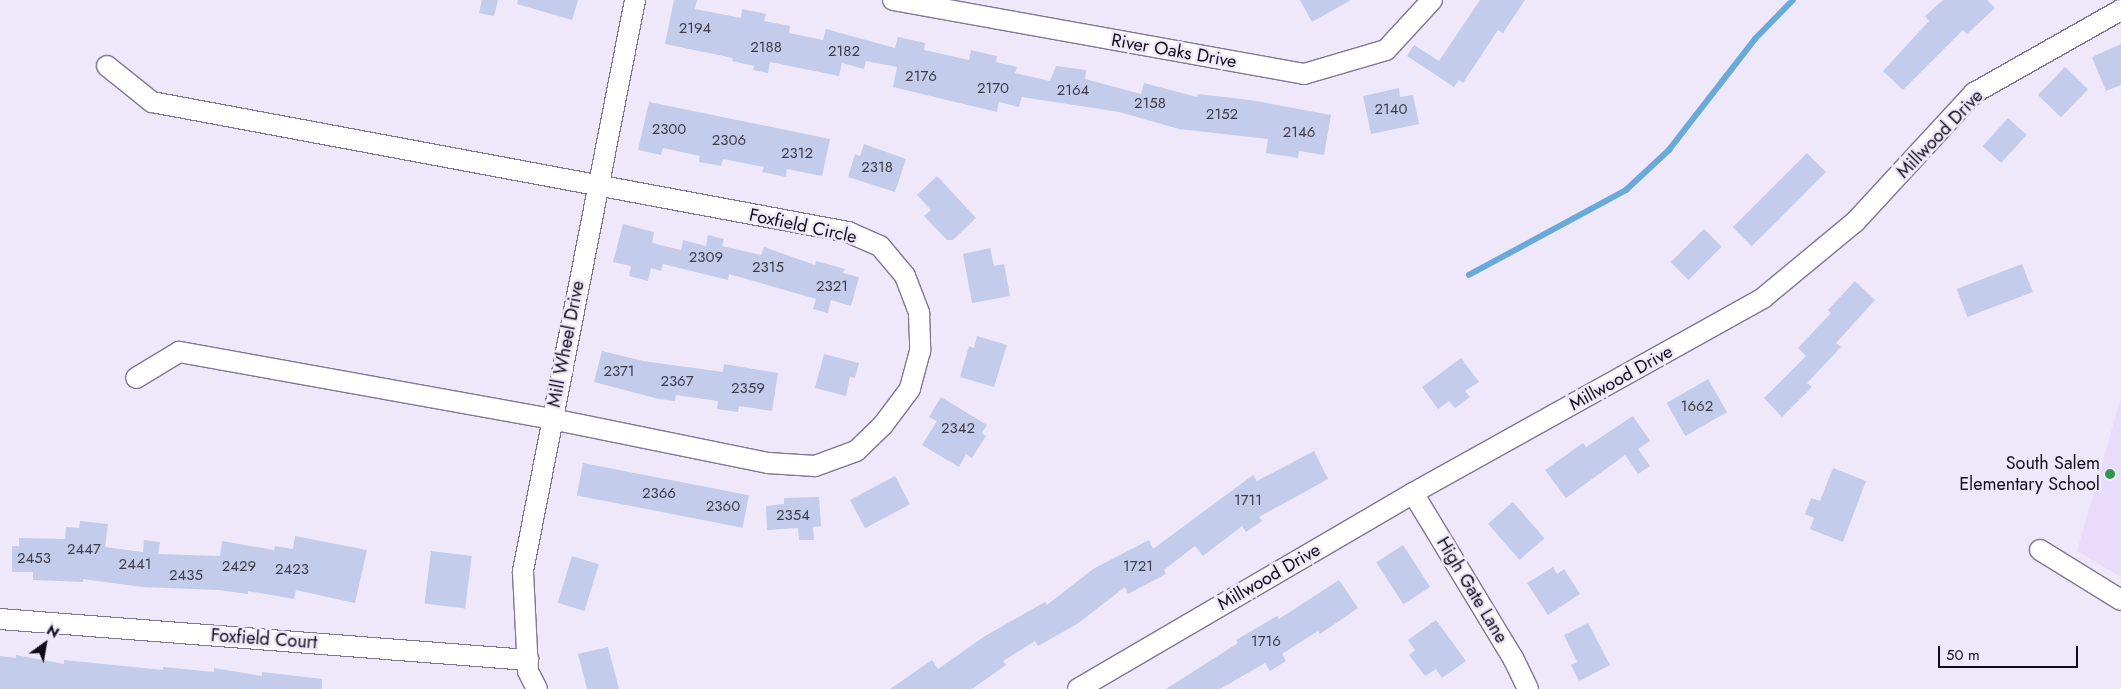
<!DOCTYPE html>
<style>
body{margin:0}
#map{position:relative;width:2121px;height:689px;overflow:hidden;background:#efe8fb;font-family:Jost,sans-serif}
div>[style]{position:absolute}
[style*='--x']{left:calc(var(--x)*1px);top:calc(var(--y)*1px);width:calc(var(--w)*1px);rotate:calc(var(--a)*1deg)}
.built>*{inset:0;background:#e8dcfa}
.stream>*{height:5.5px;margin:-2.75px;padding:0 2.75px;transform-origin:2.75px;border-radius:2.75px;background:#69aad9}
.building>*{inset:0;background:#c3ccea;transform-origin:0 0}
.roads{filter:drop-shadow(1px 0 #817692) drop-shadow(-1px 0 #817692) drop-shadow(0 1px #817692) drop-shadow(0 -1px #817692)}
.street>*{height:20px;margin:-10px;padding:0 10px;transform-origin:10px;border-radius:10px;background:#fff}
.dots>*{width:14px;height:14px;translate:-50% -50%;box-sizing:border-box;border:2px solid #efe8fb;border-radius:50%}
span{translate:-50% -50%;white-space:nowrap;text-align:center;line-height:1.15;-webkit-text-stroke:5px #efe8fb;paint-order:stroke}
.number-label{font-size:15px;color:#3e3d4c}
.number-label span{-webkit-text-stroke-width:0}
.street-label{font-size:18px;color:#110d17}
.poi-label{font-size:18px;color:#110d17}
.right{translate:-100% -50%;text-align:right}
.north{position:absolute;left:20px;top:619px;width:50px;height:50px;-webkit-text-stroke:4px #efe8fb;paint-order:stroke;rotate:32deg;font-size:14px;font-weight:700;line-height:20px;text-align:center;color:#110d17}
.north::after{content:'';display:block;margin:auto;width:18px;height:22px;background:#110d17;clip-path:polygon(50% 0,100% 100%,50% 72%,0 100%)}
.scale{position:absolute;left:1938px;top:646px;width:140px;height:22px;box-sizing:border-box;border:2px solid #110d17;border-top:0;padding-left:6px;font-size:15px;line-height:18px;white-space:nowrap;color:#110d17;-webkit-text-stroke:4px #efe8fb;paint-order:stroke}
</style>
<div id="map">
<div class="built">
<i style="clip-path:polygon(2121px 397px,2121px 577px,2077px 551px)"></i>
</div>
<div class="stream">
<i style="--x:1469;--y:275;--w:179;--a:-28.4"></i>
<i style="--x:1626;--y:190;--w:59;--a:-42.9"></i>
<i style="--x:1669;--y:150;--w:140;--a:-52.2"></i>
<i style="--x:1755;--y:39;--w:54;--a:-45.7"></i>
</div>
<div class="building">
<i style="clip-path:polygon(482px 0,498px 0,494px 16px,479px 13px)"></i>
<i style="clip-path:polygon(518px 0,578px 0,572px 20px,517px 4px)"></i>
<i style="clip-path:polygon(674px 0,697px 0,695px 9px,741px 18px,742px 9px,766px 14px,764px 21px,790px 26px,789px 33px,823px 40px,826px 29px,895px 48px,898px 37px,925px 43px,924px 50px,969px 60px,971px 50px,997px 56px,996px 62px,1017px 67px,1015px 73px,1050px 81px,1056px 66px,1086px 70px,1085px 79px,1141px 94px,1144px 83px,1197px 97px,1198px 94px,1250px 100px,1331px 115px,1324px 155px,1299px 151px,1298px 158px,1266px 153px,1268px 139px,1179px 129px,1119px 112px,1022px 97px,1019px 107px,999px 102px,997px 112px,893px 87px,897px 67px,866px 61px,864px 69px,842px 63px,839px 76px,770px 62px,768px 73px,753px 70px,754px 66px,732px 61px,733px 58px,665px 44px)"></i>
<i style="clip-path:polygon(1300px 0,1351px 0,1312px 22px)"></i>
<i style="clip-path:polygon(1480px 0,1525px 0,1503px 33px,1498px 30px,1463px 83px,1459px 80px,1454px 87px,1407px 56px,1414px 45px,1439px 61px)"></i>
<i style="clip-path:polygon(1943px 0,1987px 0,1995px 8px,1967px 34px,1963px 30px,1903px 90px,1883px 71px,1929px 21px,1925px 16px)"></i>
<i style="clip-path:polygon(2121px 44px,2121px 85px,2106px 91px,2092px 57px)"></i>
<i style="left:2065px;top:67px;width:32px;height:39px;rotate:44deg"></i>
<i style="clip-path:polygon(1399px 88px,1400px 97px,1413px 95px,1419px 124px,1371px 134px,1363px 96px)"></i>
<i style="clip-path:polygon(649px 102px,830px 139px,822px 176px,787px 169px,786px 177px,762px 172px,764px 167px,723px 159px,721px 166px,699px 162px,700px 156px,663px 148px,661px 155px,638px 150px)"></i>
<i style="left:2008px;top:118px;width:25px;height:38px;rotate:42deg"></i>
<i style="clip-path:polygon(864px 144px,906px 159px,895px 192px,848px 177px,855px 154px,860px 156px)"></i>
<i style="left:1807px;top:153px;width:27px;height:105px;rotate:45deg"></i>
<i style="clip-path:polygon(937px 176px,976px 218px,953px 240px,947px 240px,924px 216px,931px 210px,917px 195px)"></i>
<i style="clip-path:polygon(623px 224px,654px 232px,652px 243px,681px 250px,683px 240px,706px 246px,708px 235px,724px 239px,722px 246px,761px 255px,764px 247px,815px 265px,816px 261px,845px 269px,843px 273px,859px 277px,851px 306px,831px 300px,828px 313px,813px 309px,816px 299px,729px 274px,728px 280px,663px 264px,661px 271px,651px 268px,648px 281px,629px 276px,631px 266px,613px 262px)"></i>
<i style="left:1704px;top:229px;width:25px;height:47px;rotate:45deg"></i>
<i style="clip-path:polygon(990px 248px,994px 266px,1004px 264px,1010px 296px,972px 303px,963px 254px)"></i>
<i style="left:2022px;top:264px;width:30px;height:70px;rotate:69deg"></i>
<i style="clip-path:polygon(1855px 281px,1875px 300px,1836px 343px,1841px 347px,1807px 383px,1812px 387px,1782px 417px,1764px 398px,1806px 356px,1798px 348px,1831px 313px,1828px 310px)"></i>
<i style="clip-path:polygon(977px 336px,1007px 345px,994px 387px,960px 377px,969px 346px,974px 348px)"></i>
<i style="clip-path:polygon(602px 351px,643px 361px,723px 372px,724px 364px,778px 373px,772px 411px,739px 406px,738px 412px,717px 409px,718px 401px,676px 395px,675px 401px,659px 399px,594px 382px)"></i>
<i style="clip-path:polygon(824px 354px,859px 363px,855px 378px,850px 377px,846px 396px,815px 388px)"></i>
<i style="clip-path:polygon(1461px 358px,1479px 382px,1465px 391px,1470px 397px,1455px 408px,1449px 401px,1438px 409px,1422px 387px)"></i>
<i style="left:1708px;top:379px;width:38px;height:48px;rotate:60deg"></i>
<i style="clip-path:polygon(941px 397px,987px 425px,982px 433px,986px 436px,972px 458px,966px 454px,959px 467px,922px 445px,937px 421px,929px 417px)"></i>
<i style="clip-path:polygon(1633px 416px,1650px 441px,1638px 449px,1650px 466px,1638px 474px,1625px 455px,1566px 498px,1545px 470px,1583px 443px,1586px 447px)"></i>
<i style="clip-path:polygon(1314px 451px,1328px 479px,1259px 517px,1262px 521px,1246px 532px,1242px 526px,1203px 556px,1195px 546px,1164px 570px,1166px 574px,1128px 594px,1125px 587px,1077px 624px,1038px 646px,1035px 641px,1003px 661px,1006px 665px,972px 689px,890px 689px,932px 660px,938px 669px,985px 636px,1045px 602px,1047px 605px,1093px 569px,1149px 540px,1153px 549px,1253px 475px,1257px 481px)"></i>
<i style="left:583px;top:463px;width:169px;height:33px;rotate:11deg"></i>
<i style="clip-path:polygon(1833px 468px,1866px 481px,1843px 542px,1810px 529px,1814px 518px,1805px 514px,1811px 498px,1820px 501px)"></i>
<i style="left:895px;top:476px;width:32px;height:51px;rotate:62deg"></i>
<i style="clip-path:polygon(819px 497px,821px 526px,813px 527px,814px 540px,799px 540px,798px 528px,767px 530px,766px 506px,784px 504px,784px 498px)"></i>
<i style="left:1513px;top:502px;width:48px;height:33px;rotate:49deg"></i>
<i style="clip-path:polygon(80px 521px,108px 524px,105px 547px,143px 552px,144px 540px,160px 542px,158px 554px,220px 556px,222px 541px,274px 550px,275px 546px,293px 549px,295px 536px,367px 550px,355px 603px,296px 590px,294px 599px,248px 591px,248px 594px,218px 590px,142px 587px,83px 579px,83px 582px,33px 580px,33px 572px,12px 572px,12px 546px,19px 546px,19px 538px,65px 539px,66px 527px,79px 528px)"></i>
<i style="left:1403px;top:545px;width:50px;height:32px;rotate:57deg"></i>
<i style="left:431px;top:551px;width:41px;height:53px;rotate:7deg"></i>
<i style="left:572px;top:556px;width:28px;height:49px;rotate:17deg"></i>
<i style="clip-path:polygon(1553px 567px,1557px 574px,1564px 569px,1580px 594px,1548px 615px,1527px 583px)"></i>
<i style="clip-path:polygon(1339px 580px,1358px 608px,1320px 634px,1318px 631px,1282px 654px,1286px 661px,1270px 671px,1265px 663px,1220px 689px,1166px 689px,1238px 643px,1236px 640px,1277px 616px,1279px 619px)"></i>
<i style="clip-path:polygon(1436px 620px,1466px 661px,1442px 678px,1436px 669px,1425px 676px,1409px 655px,1415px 650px,1408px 640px)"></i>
<i style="clip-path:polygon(1588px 623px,1610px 665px,1579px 681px,1571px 665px,1577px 662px,1564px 635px)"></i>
<i style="clip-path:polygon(608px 647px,619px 689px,587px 689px,578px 654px)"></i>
<i style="clip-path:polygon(16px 655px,64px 664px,64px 660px,163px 670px,163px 667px,214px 672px,214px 668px,262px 676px,262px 672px,322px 679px,322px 689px,0 689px,0 656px,16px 658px)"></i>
</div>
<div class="roads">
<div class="street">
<i style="--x:893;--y:0;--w:418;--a:10.2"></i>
<i style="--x:1304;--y:74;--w:85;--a:-16.3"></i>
<i style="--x:1386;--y:50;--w:68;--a:-47.4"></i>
<i style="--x:107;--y:66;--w:58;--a:38.7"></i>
<i style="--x:152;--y:102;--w:708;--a:10.58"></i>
<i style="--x:848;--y:232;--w:35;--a:24"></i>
<i style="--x:880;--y:246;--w:39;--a:50"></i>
<i style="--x:905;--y:276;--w:40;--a:69"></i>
<i style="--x:919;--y:313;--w:38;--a:88"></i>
<i style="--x:920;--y:351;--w:39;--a:105"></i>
<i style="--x:910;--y:389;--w:45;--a:126.9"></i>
<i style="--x:883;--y:425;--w:37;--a:136"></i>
<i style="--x:856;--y:451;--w:44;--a:159.9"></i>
<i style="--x:815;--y:466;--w:47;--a:-176.3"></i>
<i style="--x:768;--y:463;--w:220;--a:-168.5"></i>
<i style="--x:552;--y:419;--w:379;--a:-169.8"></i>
<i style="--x:179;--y:352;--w:50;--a:148.8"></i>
<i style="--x:1413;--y:493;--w:193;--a:58.8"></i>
<i style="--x:1513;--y:658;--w:34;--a:64"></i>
<i style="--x:2040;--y:550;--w:95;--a:31.7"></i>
<i style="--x:0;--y:619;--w:530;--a:4.44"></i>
<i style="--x:537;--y:689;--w:20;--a:-117"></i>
<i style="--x:528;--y:671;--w:100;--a:-92.9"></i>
<i style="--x:523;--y:571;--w:582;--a:-78.9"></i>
<i style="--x:1078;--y:689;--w:388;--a:-30.3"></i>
<i style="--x:1413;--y:493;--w:401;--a:-29.1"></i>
<i style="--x:1763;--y:298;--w:119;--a:-39.6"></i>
<i style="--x:1855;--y:222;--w:176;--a:-47.3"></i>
<i style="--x:1974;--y:93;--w:169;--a:-29.5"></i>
</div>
</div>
<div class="dots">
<i style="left:2110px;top:474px;background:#32954a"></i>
</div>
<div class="number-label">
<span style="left:695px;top:29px">2194</span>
<span style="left:766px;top:48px">2188</span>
<span style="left:844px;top:52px">2182</span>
<span style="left:921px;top:77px">2176</span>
<span style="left:993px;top:89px">2170</span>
<span style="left:1073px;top:91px">2164</span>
<span style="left:1150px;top:104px">2158</span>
<span style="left:1391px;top:110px">2140</span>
<span style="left:1222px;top:115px">2152</span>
<span style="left:669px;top:130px">2300</span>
<span style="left:1299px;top:133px">2146</span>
<span style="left:729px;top:141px">2306</span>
<span style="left:797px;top:154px">2312</span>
<span style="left:877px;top:168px">2318</span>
<span style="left:706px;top:258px">2309</span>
<span style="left:768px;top:268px">2315</span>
<span style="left:832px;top:287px">2321</span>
<span style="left:619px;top:372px">2371</span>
<span style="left:677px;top:382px">2367</span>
<span style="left:748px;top:389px">2359</span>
<span style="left:1697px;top:407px">1662</span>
<span style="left:958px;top:429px">2342</span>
<span style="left:659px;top:494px">2366</span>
<span style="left:1248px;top:501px">1711</span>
<span style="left:723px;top:507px">2360</span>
<span style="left:793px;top:516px">2354</span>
<span style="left:84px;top:550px">2447</span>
<span style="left:34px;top:559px">2453</span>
<span style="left:135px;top:565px">2441</span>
<span style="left:239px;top:567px">2429</span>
<span style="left:1138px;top:567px">1721</span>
<span style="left:292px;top:570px">2423</span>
<span style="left:186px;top:576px">2435</span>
<span style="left:1266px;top:642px">1716</span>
</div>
<div class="street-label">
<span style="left:1174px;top:51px;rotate:10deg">River Oaks Drive</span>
<span style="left:1940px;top:134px;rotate:-46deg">Millwood Drive</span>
<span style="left:803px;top:226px;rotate:12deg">Foxfield Circle</span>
<span style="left:566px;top:344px;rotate:-79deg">Mill Wheel Drive</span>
<span style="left:1621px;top:378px;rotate:-29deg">Millwood Drive</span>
<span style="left:1269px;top:577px;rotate:-30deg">Millwood Drive</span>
<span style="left:1472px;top:590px;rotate:59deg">High Gate Lane</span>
<span style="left:264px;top:639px;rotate:4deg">Foxfield Court</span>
</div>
<div class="poi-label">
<span class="right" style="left:2100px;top:474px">South Salem<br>Elementary School</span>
</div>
<div class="north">N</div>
<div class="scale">50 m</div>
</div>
